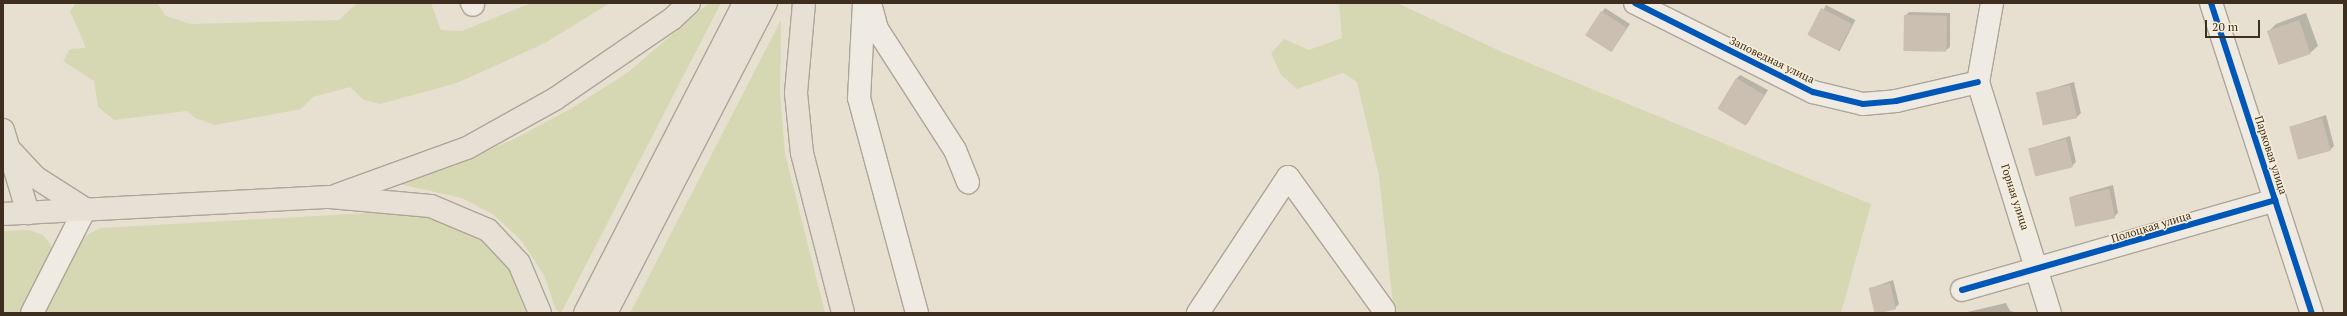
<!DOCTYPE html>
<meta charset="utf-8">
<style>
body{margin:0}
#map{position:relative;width:2347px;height:316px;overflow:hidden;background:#e7e0d1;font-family:"PT Serif",serif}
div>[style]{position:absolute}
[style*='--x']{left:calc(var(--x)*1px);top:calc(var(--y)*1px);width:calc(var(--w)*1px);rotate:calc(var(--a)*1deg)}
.green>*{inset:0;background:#d6d7b3}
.shadow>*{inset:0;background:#0003;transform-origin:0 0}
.building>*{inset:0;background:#cbbfb2;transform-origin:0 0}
.roads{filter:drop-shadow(1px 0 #ada599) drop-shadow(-1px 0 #ada599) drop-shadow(0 1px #ada599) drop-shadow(0 -1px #ada599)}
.minor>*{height:22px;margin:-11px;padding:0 11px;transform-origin:11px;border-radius:11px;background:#efebe3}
.major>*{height:22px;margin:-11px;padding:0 11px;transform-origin:11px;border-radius:11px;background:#e6e1d4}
.cycleway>*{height:6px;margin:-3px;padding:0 3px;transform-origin:3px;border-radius:3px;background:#0057b8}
span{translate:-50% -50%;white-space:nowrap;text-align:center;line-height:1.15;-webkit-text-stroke:3px #f7eed8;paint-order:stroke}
.street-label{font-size:11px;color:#3d2e20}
.frame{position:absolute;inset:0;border:4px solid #3d2e20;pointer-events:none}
.scale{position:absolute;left:2205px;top:20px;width:55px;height:18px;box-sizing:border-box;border:2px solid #3d2e20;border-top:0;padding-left:5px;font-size:12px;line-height:14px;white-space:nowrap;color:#3d2e20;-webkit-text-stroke:3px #f7eed8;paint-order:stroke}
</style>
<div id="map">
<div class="green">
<i style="clip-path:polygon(76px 3px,157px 3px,166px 16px,191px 24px,339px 20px,357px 3px,431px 3px,441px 30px,462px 31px,531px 3px,610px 3px,545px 43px,457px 83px,380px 104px,364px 100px,350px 87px,313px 97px,301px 109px,215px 125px,195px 118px,187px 111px,114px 120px,98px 107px,94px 81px,63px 61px,70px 49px,86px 48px,70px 11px)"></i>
<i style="clip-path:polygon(709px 3px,721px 3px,561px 313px,556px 310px,544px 275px,521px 240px,494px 215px,462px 198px,395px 183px,448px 168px,514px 139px,572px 108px,627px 73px)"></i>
<i style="clip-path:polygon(1339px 3px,1397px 3px,1500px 51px,1871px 204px,1841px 313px,1394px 313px,1379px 176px,1357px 82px,1343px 73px,1297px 89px,1281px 75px,1271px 53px,1284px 39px,1309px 50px,1342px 38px)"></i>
<i style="clip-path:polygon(781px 20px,780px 93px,785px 154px,825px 313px,630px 313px)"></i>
<i style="clip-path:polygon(386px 212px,429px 217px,479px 237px,508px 267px,526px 313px,43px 313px,78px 246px,87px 235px,101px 228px)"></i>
<i style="clip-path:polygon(29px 230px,43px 235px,51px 245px,52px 257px,23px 313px,3px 313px,3px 231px)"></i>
</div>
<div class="shadow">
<i style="left:1826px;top:5px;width:33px;height:35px;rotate:27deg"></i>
<i style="clip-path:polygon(1605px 8px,1630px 24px,1612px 51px,1602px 12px)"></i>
<i style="clip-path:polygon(1909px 12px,1950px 13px,1950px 47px,1946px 50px,1905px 16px)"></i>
<i style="clip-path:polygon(2306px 13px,2318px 46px,2310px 53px,2268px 32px,2276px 24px)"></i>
<i style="clip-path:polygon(1740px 75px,1768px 90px,1747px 124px,1736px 79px)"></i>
<i style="clip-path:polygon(2074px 82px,2081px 113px,2077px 117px,2037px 93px)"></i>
<i style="clip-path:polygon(2326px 115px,2334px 146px,2330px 150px,2290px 127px)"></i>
<i style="clip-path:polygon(2070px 136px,2076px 162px,2072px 166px,2029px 149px)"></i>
<i style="clip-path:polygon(2113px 185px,2118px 213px,2114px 217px,2070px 197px)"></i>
<i style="clip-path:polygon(1893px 280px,1899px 304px,1895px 308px,1871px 288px)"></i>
<i style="clip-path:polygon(2006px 303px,2010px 311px,2017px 313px,1963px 313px)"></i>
</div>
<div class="building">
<i style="left:1821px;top:8px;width:35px;height:30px;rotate:27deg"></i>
<i style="left:1601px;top:11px;width:31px;height:29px;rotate:33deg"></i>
<i style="left:1904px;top:15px;width:43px;height:36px;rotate:1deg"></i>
<i style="left:2299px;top:20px;width:36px;height:34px;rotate:71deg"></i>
<i style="left:1736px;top:78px;width:33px;height:36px;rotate:31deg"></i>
<i style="left:2070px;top:85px;width:34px;height:35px;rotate:78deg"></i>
<i style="left:2322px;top:118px;width:34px;height:34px;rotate:75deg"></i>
<i style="left:2066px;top:139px;width:29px;height:39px;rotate:76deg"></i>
<i style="left:2109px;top:189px;width:30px;height:41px;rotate:78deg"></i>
<i style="left:1890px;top:283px;width:27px;height:22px;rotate:77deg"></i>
</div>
<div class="roads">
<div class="minor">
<i style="--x:472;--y:3;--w:2;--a:63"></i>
<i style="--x:864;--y:3;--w:95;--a:93"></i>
<i style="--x:859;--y:98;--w:223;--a:74.9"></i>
<i style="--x:870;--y:3;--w:27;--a:75"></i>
<i style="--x:877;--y:29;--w:144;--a:57.2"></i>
<i style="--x:955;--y:150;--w:35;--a:68"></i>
<i style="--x:1635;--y:3;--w:199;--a:26.6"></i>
<i style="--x:1813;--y:92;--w:51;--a:13.5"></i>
<i style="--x:1863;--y:104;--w:33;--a:-5"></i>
<i style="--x:1896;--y:101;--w:84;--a:-13"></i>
<i style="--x:1992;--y:3;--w:80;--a:100"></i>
<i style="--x:1978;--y:82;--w:242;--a:72.7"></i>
<i style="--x:2211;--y:3;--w:326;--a:72"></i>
<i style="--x:1962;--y:290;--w:326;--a:-16"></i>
<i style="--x:32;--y:313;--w:117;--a:-63"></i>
<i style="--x:1198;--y:313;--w:163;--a:-56.5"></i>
<i style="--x:1288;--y:177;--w:164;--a:54.2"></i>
</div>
<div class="major">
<i style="--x:804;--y:3;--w:90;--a:95.1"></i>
<i style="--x:796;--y:93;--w:60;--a:84.3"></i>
<i style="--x:802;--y:153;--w:165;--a:75.6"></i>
<i style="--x:3;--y:130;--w:87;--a:73.2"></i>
<i style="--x:10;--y:150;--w:37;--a:47"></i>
<i style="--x:35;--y:177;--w:59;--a:32.6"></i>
<i style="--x:337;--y:195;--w:138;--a:-19.9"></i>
<i style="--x:467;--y:148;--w:101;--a:-29.1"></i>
<i style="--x:555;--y:99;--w:142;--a:-34.4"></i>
<i style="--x:672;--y:19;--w:23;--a:-43"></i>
<i style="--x:3;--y:214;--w:327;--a:-3"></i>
<i style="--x:330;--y:197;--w:101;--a:5.1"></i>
<i style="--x:431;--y:206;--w:62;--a:22.8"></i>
<i style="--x:488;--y:230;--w:45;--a:46.8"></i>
<i style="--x:519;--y:263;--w:54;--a:67.2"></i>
<i style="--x:585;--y:313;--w:348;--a:-62.8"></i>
<i style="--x:606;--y:313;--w:349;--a:-62.7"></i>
</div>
</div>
<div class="cycleway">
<i style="--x:1635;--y:3;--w:199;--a:26.6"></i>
<i style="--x:1813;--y:92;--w:51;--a:13.5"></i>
<i style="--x:1863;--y:104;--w:33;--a:-5"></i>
<i style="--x:1896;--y:101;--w:84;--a:-13"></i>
<i style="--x:2211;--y:3;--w:326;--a:72"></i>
<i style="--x:1962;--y:290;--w:326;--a:-16"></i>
</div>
<div class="street-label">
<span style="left:1772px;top:60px;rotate:26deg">Заповедная улица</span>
<span style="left:2271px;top:155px;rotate:72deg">Парковая улица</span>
<span style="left:2015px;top:197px;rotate:72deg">Горная улица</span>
<span style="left:2151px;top:227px;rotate:-17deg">Полоцкая улица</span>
</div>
<div class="frame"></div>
<div class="scale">20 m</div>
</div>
